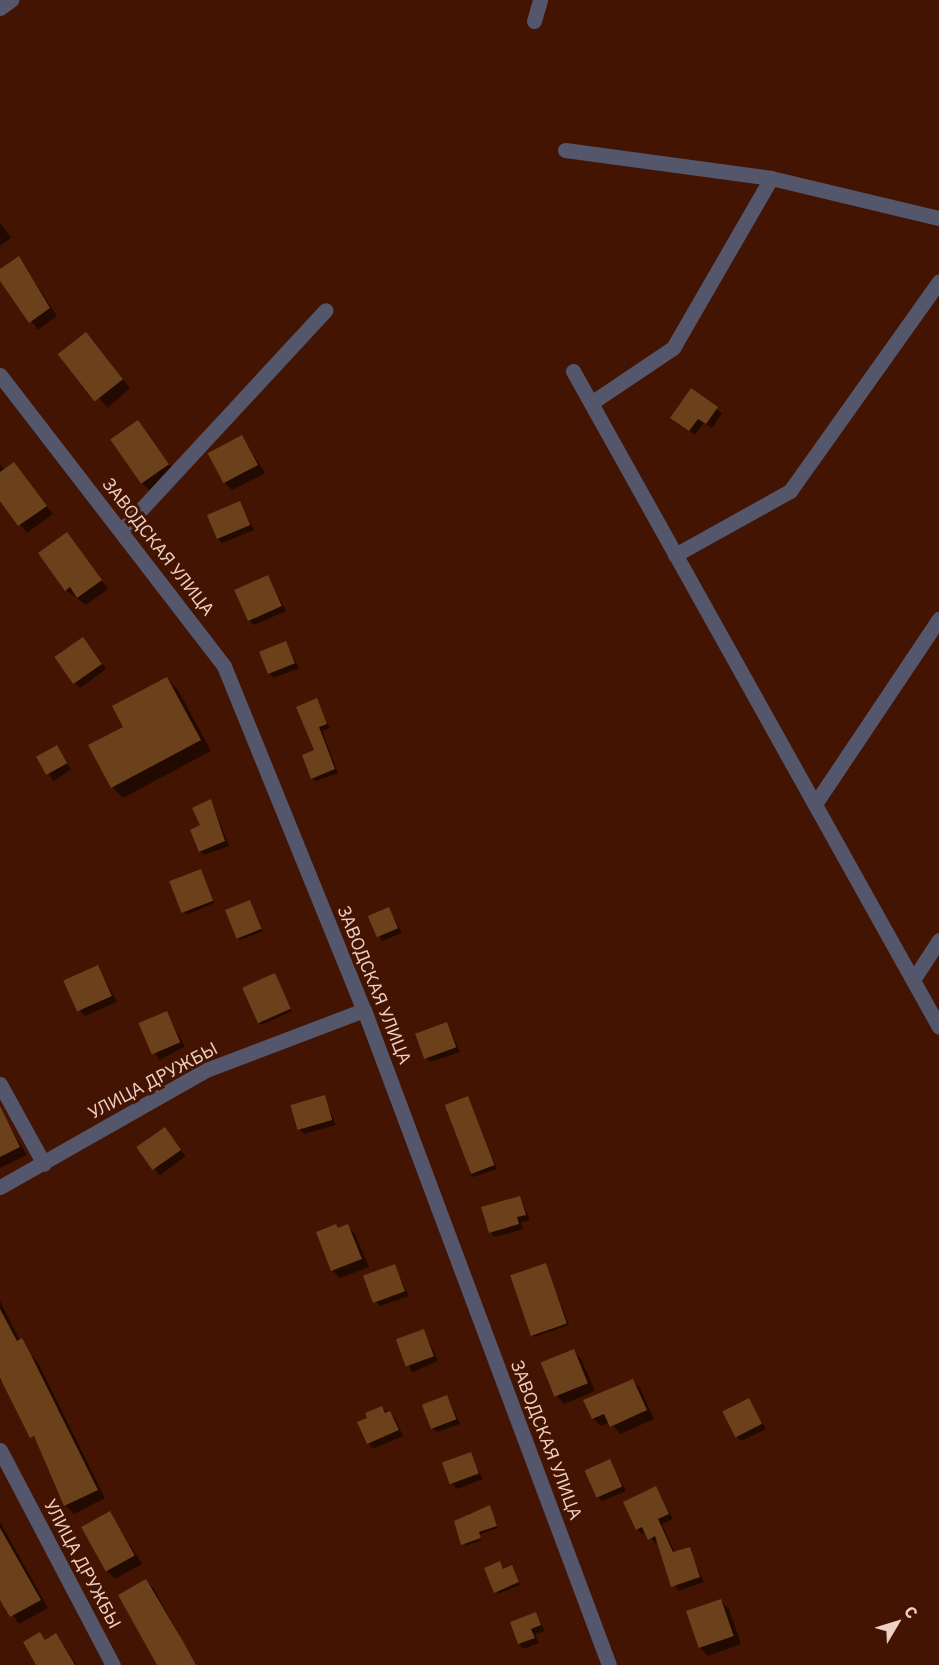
<!DOCTYPE html>
<meta charset="utf-8">
<style>
body{margin:0}
#map{position:relative;width:939px;height:1665px;overflow:hidden;background:#431402;font-family:"IBM Plex Sans",sans-serif}
div>[style]{position:absolute}
[style*='--x']{left:calc(var(--x)*1px);top:calc(var(--y)*1px);width:calc(var(--w)*1px);rotate:calc(var(--a)*1deg)}
.shadow>*{inset:0;background:#0007;transform-origin:0 0}
.building>*{inset:0;background:#6a411a;transform-origin:0 0}
.minor>*{height:15px;margin:-7.5px;padding:0 7.5px;transform-origin:7.5px;border-radius:7.5px;background:#54566c}
span{translate:-50% -50%;white-space:nowrap;text-align:center;line-height:1.15;-webkit-text-stroke:6px #431402;paint-order:stroke}
.street-label{font-size:18px;color:#f0d0c5}
.north{position:absolute;left:867px;top:1593px;width:60px;height:60px;-webkit-text-stroke:4px #431402;paint-order:stroke;rotate:52deg;font-size:16px;font-weight:700;line-height:24px;text-align:center;color:#f0d0c5}
.north::after{content:'';display:block;margin:auto;width:21px;height:27px;background:#f0d0c5;clip-path:polygon(50% 0,100% 100%,50% 72%,0 100%)}
</style>
<div id="map">
<div class="shadow">
<i style="clip-path:polygon(0 223px,11px 238px,0 246px)"></i>
<i style="clip-path:polygon(19px 257px,57px 316px,38px 330px,0 278px,0 271px)"></i>
<i style="clip-path:polygon(94px 342px,130px 388px,108px 408px,61px 357px)"></i>
<i style="clip-path:polygon(691px 390px,722px 413px,712px 428px,704px 423px,695px 435px,677px 423px)"></i>
<i style="clip-path:polygon(137px 422px,176px 473px,150px 491px,142px 483px)"></i>
<i style="clip-path:polygon(242px 437px,265px 473px,232px 490px,224px 482px)"></i>
<i style="clip-path:polygon(0 464px,5px 471px,14px 464px,53px 514px,27px 533px,0 499px)"></i>
<i style="clip-path:polygon(239px 502px,254px 530px,222px 543px,217px 538px)"></i>
<i style="clip-path:polygon(67px 534px,108px 589px,86px 605px,66px 590px)"></i>
<i style="clip-path:polygon(268px 577px,286px 611px,254px 625px,249px 620px)"></i>
<i style="clip-path:polygon(286px 643px,299px 668px,274px 678px,269px 673px)"></i>
<i style="clip-path:polygon(88px 644px,106px 669px,80px 688px,75px 683px)"></i>
<i style="clip-path:polygon(167px 679px,178px 690px,211px 751px,123px 798px,112px 787px,125px 727px)"></i>
<i style="clip-path:polygon(316px 700px,330px 728px,322px 731px,338px 773px,316px 781px,312px 778px)"></i>
<i style="left:56px;top:747px;width:27px;height:21px;rotate:56deg"></i>
<i style="clip-path:polygon(211px 800px,229px 846px,204px 855px,200px 851px,202px 826px)"></i>
<i style="clip-path:polygon(202px 873px,214px 903px,186px 915px,171px 882px)"></i>
<i style="clip-path:polygon(250px 901px,263px 931px,240px 940px,238px 938px)"></i>
<i style="clip-path:polygon(389px 909px,402px 933px,382px 941px,369px 916px)"></i>
<i style="clip-path:polygon(98px 967px,117px 1002px,85px 1016px,80px 1011px)"></i>
<i style="clip-path:polygon(275px 975px,292px 1011px,261px 1025px,259px 1023px)"></i>
<i style="left:167px;top:1013px;width:38px;height:29px;rotate:62deg"></i>
<i style="clip-path:polygon(447px 1023px,460px 1052px,430px 1062px,425px 1057px)"></i>
<i style="clip-path:polygon(324px 1096px,336px 1125px,304px 1134px,299px 1129px)"></i>
<i style="clip-path:polygon(468px 1098px,497px 1169px,473px 1177px,470px 1174px)"></i>
<i style="clip-path:polygon(2px 1114px,27px 1155px,0 1168px,0 1115px)"></i>
<i style="left:165px;top:1129px;width:34px;height:32px;rotate:53deg"></i>
<i style="clip-path:polygon(520px 1198px,530px 1220px,521px 1222px,523px 1229px,495px 1237px,490px 1232px)"></i>
<i style="clip-path:polygon(347px 1226px,355px 1234px,369px 1267px,340px 1278px,332px 1270px)"></i>
<i style="clip-path:polygon(394px 1265px,409px 1296px,380px 1306px,375px 1301px)"></i>
<i style="clip-path:polygon(546px 1265px,569px 1325px,534px 1337px,532px 1334px)"></i>
<i style="clip-path:polygon(0 1301px,20px 1341px,38px 1363px,105px 1498px,74px 1514px,66px 1506px,54px 1483px,58px 1481px,3px 1380px,0 1382px)"></i>
<i style="left:424px;top:1330px;width:34px;height:28px;rotate:66deg"></i>
<i style="clip-path:polygon(573px 1351px,581px 1359px,595px 1391px,564px 1404px,556px 1396px)"></i>
<i style="clip-path:polygon(632px 1380px,640px 1388px,654px 1419px,620px 1434px,610px 1422px,601px 1426px,593px 1418px)"></i>
<i style="clip-path:polygon(447px 1397px,460px 1424px,437px 1432px,431px 1427px)"></i>
<i style="clip-path:polygon(749px 1400px,766px 1429px,741px 1441px,736px 1436px)"></i>
<i style="clip-path:polygon(381px 1407px,395px 1418px,403px 1436px,373px 1449px,368px 1443px,369px 1419px)"></i>
<i style="clip-path:polygon(470px 1454px,483px 1479px,457px 1489px,452px 1483px)"></i>
<i style="clip-path:polygon(610px 1461px,626px 1491px,602px 1501px,597px 1496px)"></i>
<i style="clip-path:polygon(656px 1488px,673px 1519px,662px 1524px,675px 1553px,689px 1549px,704px 1582px,678px 1591px,658px 1542px,655px 1544px,647px 1532px,642px 1534px,637px 1529px)"></i>
<i style="clip-path:polygon(490px 1507px,498px 1528px,480px 1534px,482px 1540px,465px 1546px,468px 1514px)"></i>
<i style="clip-path:polygon(110px 1513px,142px 1564px,115px 1579px,107px 1571px)"></i>
<i style="clip-path:polygon(0 1522px,48px 1608px,19px 1624px,0 1596px)"></i>
<i style="clip-path:polygon(501px 1565px,504px 1571px,514px 1569px,520px 1585px,497px 1594px)"></i>
<i style="clip-path:polygon(146px 1581px,154px 1589px,196px 1665px,158px 1665px)"></i>
<i style="clip-path:polygon(721px 1601px,729px 1609px,741px 1644px,708px 1656px,700px 1648px)"></i>
<i style="clip-path:polygon(536px 1614px,545px 1631px,535px 1634px,539px 1643px,524px 1649px,519px 1644px)"></i>
<i style="clip-path:polygon(40px 1634px,46px 1641px,56px 1635px,77px 1665px,37px 1665px)"></i>
</div>
<div class="building">
<i style="clip-path:polygon(19px 256px,50px 308px,29px 323px,0 281px,0 269px)"></i>
<i style="left:86px;top:332px;width:60px;height:36px;rotate:52deg"></i>
<i style="clip-path:polygon(691px 388px,718px 407px,706px 424px,698px 419px,689px 431px,670px 418px)"></i>
<i style="left:138px;top:420px;width:54px;height:34px;rotate:55deg"></i>
<i style="left:242px;top:435px;width:34px;height:39px;rotate:62deg"></i>
<i style="clip-path:polygon(14px 462px,47px 506px,18px 526px,0 501px,0 472px)"></i>
<i style="left:240px;top:501px;width:26px;height:36px;rotate:67deg"></i>
<i style="clip-path:polygon(67px 532px,102px 580px,77px 598px,70px 587px,65px 591px,38px 553px)"></i>
<i style="left:268px;top:575px;width:34px;height:37px;rotate:66deg"></i>
<i style="left:83px;top:637px;width:33px;height:35px;rotate:55deg"></i>
<i style="left:286px;top:641px;width:24px;height:29px;rotate:68deg"></i>
<i style="clip-path:polygon(167px 677px,201px 740px,111px 788px,88px 745px,123px 727px,112px 706px)"></i>
<i style="clip-path:polygon(317px 698px,327px 724px,319px 727px,335px 769px,311px 779px,302px 755px,314px 750px,296px 707px)"></i>
<i style="left:57px;top:745px;width:21px;height:24px;rotate:61deg"></i>
<i style="clip-path:polygon(211px 799px,225px 841px,199px 852px,190px 830px,200px 825px,192px 808px)"></i>
<i style="left:201px;top:869px;width:34px;height:34px;rotate:69deg"></i>
<i style="left:250px;top:900px;width:31px;height:27px;rotate:68deg"></i>
<i style="left:389px;top:907px;width:23px;height:23px;rotate:67deg"></i>
<i style="left:98px;top:965px;width:34px;height:38px;rotate:66deg"></i>
<i style="left:275px;top:973px;width:39px;height:36px;rotate:66deg"></i>
<i style="left:167px;top:1011px;width:34px;height:31px;rotate:67deg"></i>
<i style="left:447px;top:1022px;width:27px;height:34px;rotate:70deg"></i>
<i style="left:325px;top:1095px;width:26px;height:36px;rotate:74deg"></i>
<i style="left:468px;top:1096px;width:74px;height:25px;rotate:69deg"></i>
<i style="clip-path:polygon(0 1106px,20px 1147px,0 1157px)"></i>
<i style="left:165px;top:1127px;width:28px;height:35px;rotate:55deg"></i>
<i style="clip-path:polygon(520px 1196px,526px 1215px,517px 1217px,519px 1224px,489px 1233px,481px 1207px)"></i>
<i style="clip-path:polygon(336px 1224px,338px 1228px,348px 1224px,362px 1259px,331px 1271px,316px 1232px)"></i>
<i style="left:546px;top:1263px;width:64px;height:38px;rotate:71deg"></i>
<i style="left:395px;top:1264px;width:29px;height:34px;rotate:70deg"></i>
<i style="clip-path:polygon(0 1309px,17px 1341px,22px 1338px,30px 1353px,98px 1490px,64px 1506px,34px 1436px,30px 1438px,0 1378px)"></i>
<i style="left:424px;top:1329px;width:29px;height:30px;rotate:70deg"></i>
<i style="left:574px;top:1349px;width:37px;height:36px;rotate:68deg"></i>
<i style="clip-path:polygon(633px 1379px,647px 1410px,610px 1427px,604px 1414px,592px 1419px,583px 1400px)"></i>
<i style="left:447px;top:1395px;width:26px;height:27px;rotate:69deg"></i>
<i style="left:749px;top:1398px;width:29px;height:30px;rotate:63deg"></i>
<i style="clip-path:polygon(382px 1406px,385px 1413px,390px 1411px,399px 1430px,367px 1444px,357px 1422px,367px 1418px,365px 1413px)"></i>
<i style="left:471px;top:1452px;width:23px;height:31px;rotate:70deg"></i>
<i style="left:610px;top:1459px;width:30px;height:28px;rotate:66deg"></i>
<i style="clip-path:polygon(656px 1486px,669px 1514px,658px 1519px,673px 1552px,690px 1547px,700px 1577px,671px 1587px,655px 1536px,648px 1540px,642px 1527px,636px 1530px,623px 1502px)"></i>
<i style="clip-path:polygon(490px 1505px,497px 1526px,479px 1532px,481px 1538px,461px 1545px,454px 1521px)"></i>
<i style="left:110px;top:1511px;width:51px;height:33px;rotate:61deg"></i>
<i style="clip-path:polygon(0 1528px,41px 1600px,10px 1617px,0 1600px)"></i>
<i style="clip-path:polygon(500px 1561px,503px 1569px,512px 1565px,519px 1582px,494px 1593px,484px 1568px)"></i>
<i style="clip-path:polygon(146px 1579px,184px 1643px,196px 1665px,157px 1665px,118px 1595px)"></i>
<i style="left:721px;top:1599px;width:39px;height:37px;rotate:71deg"></i>
<i style="clip-path:polygon(536px 1612px,541px 1625px,531px 1629px,535px 1638px,518px 1644px,510px 1622px)"></i>
<i style="clip-path:polygon(40px 1632px,45px 1640px,56px 1633px,75px 1665px,36px 1665px,23px 1642px)"></i>
</div>
<div class="minor">
<i style="--x:0;--y:8;--w:14;--a:-36"></i>
<i style="--x:534;--y:21;--w:22;--a:-74"></i>
<i style="--x:565;--y:150;--w:208;--a:7.7"></i>
<i style="--x:771;--y:178;--w:173;--a:13.4"></i>
<i style="--x:573;--y:371;--w:751;--a:60.84"></i>
<i style="--x:0;--y:375;--w:367;--a:52.4"></i>
<i style="--x:224;--y:666;--w:371;--a:67.9"></i>
<i style="--x:364;--y:1010;--w:699;--a:69.49"></i>
<i style="--x:591;--y:403;--w:99;--a:-33.9"></i>
<i style="--x:673;--y:348;--w:196;--a:-60"></i>
<i style="--x:121;--y:531;--w:301;--a:-47.2"></i>
<i style="--x:675;--y:555;--w:132;--a:-29.1"></i>
<i style="--x:790;--y:491;--w:257;--a:-54.6"></i>
<i style="--x:815;--y:804;--w:223;--a:-56.2"></i>
<i style="--x:913;--y:980;--w:48;--a:-57"></i>
<i style="--x:0;--y:1084;--w:91;--a:61.2"></i>
<i style="--x:0;--y:1187;--w:237;--a:-29.6"></i>
<i style="--x:206;--y:1070;--w:169;--a:-20.8"></i>
<i style="--x:0;--y:1450;--w:243;--a:62.3"></i>
</div>
<div class="street-label">
<span style="left:158px;top:547px;rotate:52deg">ЗАВОДСКАЯ УЛИЦА</span>
<span style="left:374px;top:985px;rotate:68deg">ЗАВОДСКАЯ УЛИЦА</span>
<span style="left:153px;top:1081px;rotate:-28deg">УЛИЦА ДРУЖБЫ</span>
<span style="left:546px;top:1440px;rotate:69deg">ЗАВОДСКАЯ УЛИЦА</span>
<span style="left:82px;top:1564px;rotate:62deg">УЛИЦА ДРУЖБЫ</span>
</div>
<div class="north">С</div>
</div>
